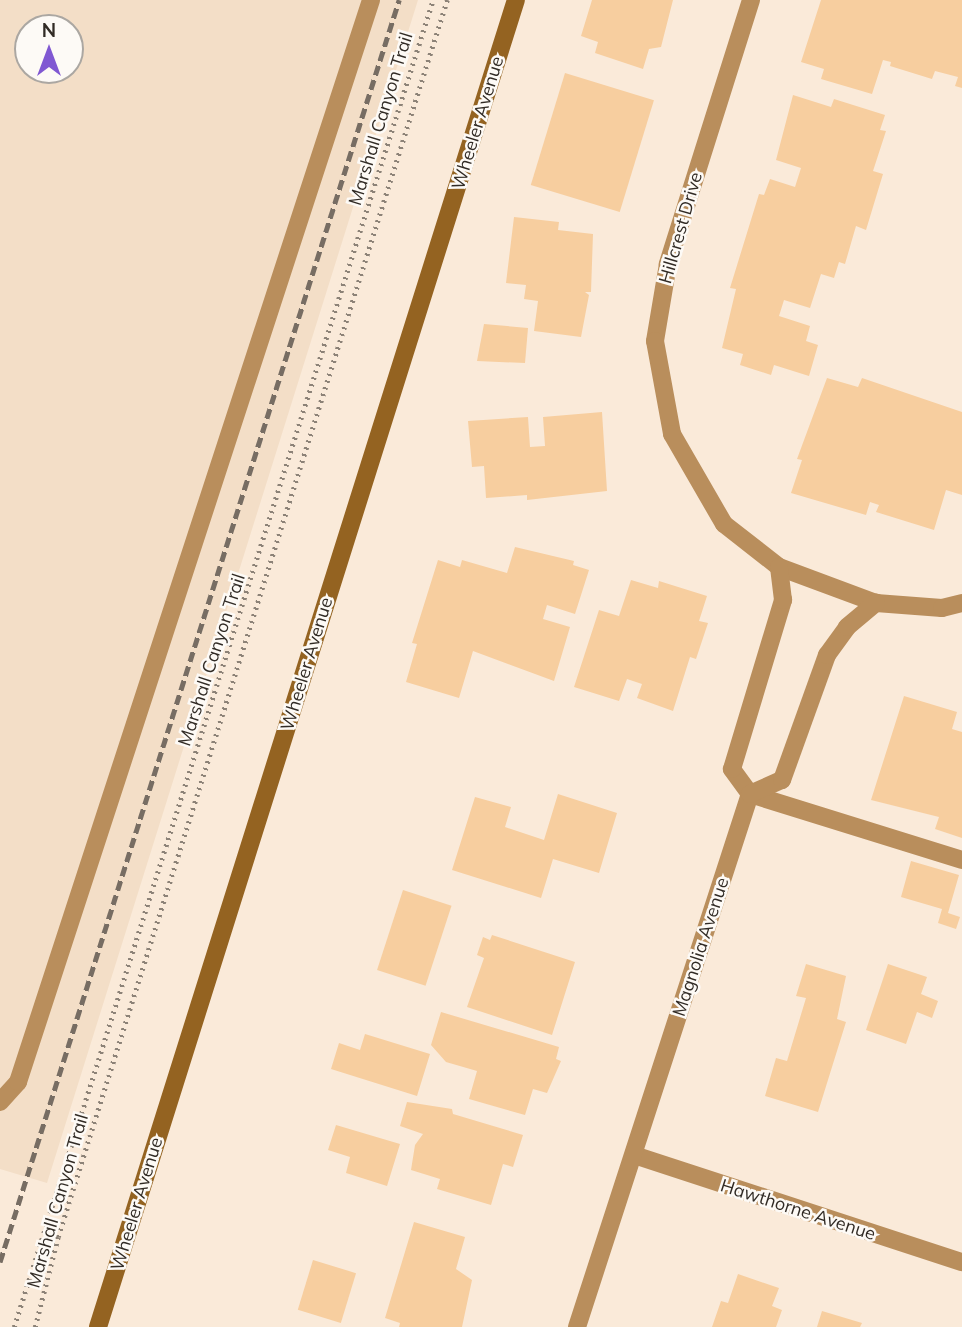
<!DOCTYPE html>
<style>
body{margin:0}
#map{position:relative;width:962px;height:1327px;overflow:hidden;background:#faead9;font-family:Mulish,sans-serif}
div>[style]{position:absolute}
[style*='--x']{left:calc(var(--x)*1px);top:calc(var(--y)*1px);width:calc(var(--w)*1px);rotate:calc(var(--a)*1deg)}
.built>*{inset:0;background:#f3dec7}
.building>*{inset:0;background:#f7ce9f;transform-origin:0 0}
.path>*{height:4.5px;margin-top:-2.25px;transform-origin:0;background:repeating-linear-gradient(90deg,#8c8277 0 2px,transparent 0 7px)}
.service>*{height:18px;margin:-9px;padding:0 9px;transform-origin:9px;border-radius:9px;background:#b98e5c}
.minor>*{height:18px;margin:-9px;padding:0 9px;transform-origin:9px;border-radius:9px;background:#b98e5c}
.secondary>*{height:18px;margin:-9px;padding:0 9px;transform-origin:9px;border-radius:9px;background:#946321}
.rail>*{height:5px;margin-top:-2.5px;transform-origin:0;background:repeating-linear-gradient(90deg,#776d63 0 10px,transparent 0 15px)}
span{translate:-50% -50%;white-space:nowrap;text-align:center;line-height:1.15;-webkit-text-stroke:5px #fdfaf6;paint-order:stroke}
.street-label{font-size:18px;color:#312b25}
.north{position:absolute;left:14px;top:14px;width:70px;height:70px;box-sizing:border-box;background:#fdfaf6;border:2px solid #aba7a2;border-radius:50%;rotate:0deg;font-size:19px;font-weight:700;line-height:28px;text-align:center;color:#312b25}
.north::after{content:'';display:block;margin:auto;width:24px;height:32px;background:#8058d2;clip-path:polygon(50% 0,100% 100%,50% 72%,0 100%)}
</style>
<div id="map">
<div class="built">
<i style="clip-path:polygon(evenodd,0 0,418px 0,47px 1183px,0 1169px,0 0,28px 28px,70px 28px,70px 70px,28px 70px,28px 28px)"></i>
</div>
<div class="building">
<i style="clip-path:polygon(592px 0,673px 0,661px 47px,649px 49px,643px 69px,595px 53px,598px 42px,581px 36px)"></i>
<i style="clip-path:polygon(821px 0,962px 0,962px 88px,955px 86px,958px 77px,935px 71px,932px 79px,890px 66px,891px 62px,883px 60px,872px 94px,821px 79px,824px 69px,801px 62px)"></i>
<i style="left:565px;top:73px;width:93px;height:117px;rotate:17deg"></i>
<i style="clip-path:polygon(793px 95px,831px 107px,834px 99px,885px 115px,880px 130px,886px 131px,873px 171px,883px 174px,866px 230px,856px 226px,845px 264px,839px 262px,834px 278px,821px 274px,810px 308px,784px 300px,779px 316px,810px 326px,806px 341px,818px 345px,809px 376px,774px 365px,771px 375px,740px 365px,743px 354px,722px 348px,736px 289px,730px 288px,759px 194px,764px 195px,770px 179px,795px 187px,801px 168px,776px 160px)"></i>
<i style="clip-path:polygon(514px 217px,559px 222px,558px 230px,593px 234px,591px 292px,585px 292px,589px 295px,581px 337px,534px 331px,538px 301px,524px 299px,526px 285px,506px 283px)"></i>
<i style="clip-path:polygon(484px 324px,528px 328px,525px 363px,477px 361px)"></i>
<i style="clip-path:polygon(827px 378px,858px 387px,862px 378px,962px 412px,962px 495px,946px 490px,934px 530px,876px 512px,879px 505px,870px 502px,866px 515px,791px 493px,802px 460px,797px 459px)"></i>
<i style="clip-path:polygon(602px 412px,607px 491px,527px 500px,527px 495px,486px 498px,484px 466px,472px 467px,468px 421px,528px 417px,530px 447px,545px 446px,543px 417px)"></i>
<i style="clip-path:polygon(515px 547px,574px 561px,573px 565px,589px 570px,575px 614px,547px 605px,543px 619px,570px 627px,554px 681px,473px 651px,459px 698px,406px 682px,417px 644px,412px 643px,438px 560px,460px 567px,462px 560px,507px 573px)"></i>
<i style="clip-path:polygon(631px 580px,658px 588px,659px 581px,707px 596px,699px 621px,708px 623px,696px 659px,690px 657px,673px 711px,637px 698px,642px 684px,627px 679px,619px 701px,574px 687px,599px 610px,619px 616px)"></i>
<i style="clip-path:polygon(904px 696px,957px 712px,952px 729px,962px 732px,962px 838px,935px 829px,939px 817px,871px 800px)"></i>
<i style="clip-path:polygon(558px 794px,617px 813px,599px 873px,553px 859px,541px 898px,452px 870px,475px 797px,511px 807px,505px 827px,544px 840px)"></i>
<i style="clip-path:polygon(911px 861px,959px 875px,948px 913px,960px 917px,956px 929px,938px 923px,942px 909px,901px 897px)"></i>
<i style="left:403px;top:890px;width:51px;height:84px;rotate:18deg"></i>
<i style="clip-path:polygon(492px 935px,575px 962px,552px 1035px,467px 1007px,484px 958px,477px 955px,483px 937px,490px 940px)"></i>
<i style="clip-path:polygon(806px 964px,846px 976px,837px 1019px,846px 1022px,818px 1112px,765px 1096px,776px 1058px,787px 1061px,806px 998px,796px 996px)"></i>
<i style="clip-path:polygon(888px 964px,927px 977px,921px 994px,938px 1001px,932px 1018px,917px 1012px,906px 1044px,866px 1030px)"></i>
<i style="clip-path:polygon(441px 1012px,559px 1047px,556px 1059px,561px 1061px,547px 1093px,533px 1089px,525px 1115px,469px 1099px,477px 1071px,446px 1062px,431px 1045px)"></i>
<i style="clip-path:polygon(365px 1034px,430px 1054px,417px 1096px,331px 1069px,339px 1043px,360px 1050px)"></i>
<i style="clip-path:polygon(407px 1102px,452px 1109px,453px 1114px,523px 1135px,513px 1167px,503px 1164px,491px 1205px,437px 1189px,440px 1179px,411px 1170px,415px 1145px,423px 1134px,400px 1126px)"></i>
<i style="clip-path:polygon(336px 1125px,400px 1144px,387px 1186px,346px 1173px,350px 1157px,328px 1150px)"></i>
<i style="clip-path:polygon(414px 1222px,465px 1237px,456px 1269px,472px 1280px,462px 1327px,399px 1327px,400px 1323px,385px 1318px)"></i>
<i style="left:313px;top:1260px;width:45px;height:52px;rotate:17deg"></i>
<i style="clip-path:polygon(738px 1274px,779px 1288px,772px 1306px,782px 1310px,776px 1327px,712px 1327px,721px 1301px,728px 1303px)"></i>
<i style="clip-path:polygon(822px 1311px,862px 1323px,860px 1327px,817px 1327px)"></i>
</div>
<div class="path">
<i style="--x:14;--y:1327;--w:1392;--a:-72.48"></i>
<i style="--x:35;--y:1327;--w:93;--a:-75.7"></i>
<i style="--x:58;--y:1237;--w:1297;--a:-72.54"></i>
</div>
<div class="service">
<i style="--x:750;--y:794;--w:222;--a:17.3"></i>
<i style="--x:0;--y:1102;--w:27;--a:-48"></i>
<i style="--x:18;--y:1082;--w:1138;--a:-71.93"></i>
</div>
<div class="minor">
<i style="--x:751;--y:0;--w:277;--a:107.5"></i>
<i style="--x:668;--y:264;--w:78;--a:99.6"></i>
<i style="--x:655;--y:341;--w:95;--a:79.6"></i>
<i style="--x:672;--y:434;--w:104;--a:60"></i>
<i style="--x:724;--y:524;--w:70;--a:38"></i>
<i style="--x:779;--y:567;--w:103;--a:20.4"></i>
<i style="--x:876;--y:603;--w:66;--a:4.3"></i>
<i style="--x:942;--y:608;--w:21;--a:-14"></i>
<i style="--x:750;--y:794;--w:31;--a:-126"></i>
<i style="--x:732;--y:769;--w:177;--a:-73.2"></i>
<i style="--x:783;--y:600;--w:33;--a:-97"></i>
<i style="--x:634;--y:1155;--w:345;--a:18.1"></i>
<i style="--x:577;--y:1327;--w:560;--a:-72.02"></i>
<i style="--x:750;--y:794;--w:35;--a:-24"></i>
<i style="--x:782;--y:780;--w:133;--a:-70.2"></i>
<i style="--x:827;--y:655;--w:34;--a:-54"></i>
<i style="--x:847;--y:627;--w:38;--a:-40"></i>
</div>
<div class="secondary">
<i style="--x:98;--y:1327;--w:1391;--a:-72.52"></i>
</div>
<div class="rail">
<i style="--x:0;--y:1262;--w:1324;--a:-72.45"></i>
</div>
<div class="street-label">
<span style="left:381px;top:119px;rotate:-73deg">Marshall Canyon Trail</span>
<span style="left:478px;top:123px;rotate:-73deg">Wheeler Avenue</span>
<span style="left:681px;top:228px;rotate:-74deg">Hillcrest Drive</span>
<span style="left:212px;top:660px;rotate:-72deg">Marshall Canyon Trail</span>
<span style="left:307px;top:664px;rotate:-73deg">Wheeler Avenue</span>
<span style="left:701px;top:947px;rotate:-72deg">Magnolia Avenue</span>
<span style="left:58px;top:1201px;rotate:-74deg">Marshall Canyon Trail</span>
<span style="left:137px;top:1204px;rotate:-73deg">Wheeler Avenue</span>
<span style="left:798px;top:1210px;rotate:18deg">Hawthorne Avenue</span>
</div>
<div class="north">N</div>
</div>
